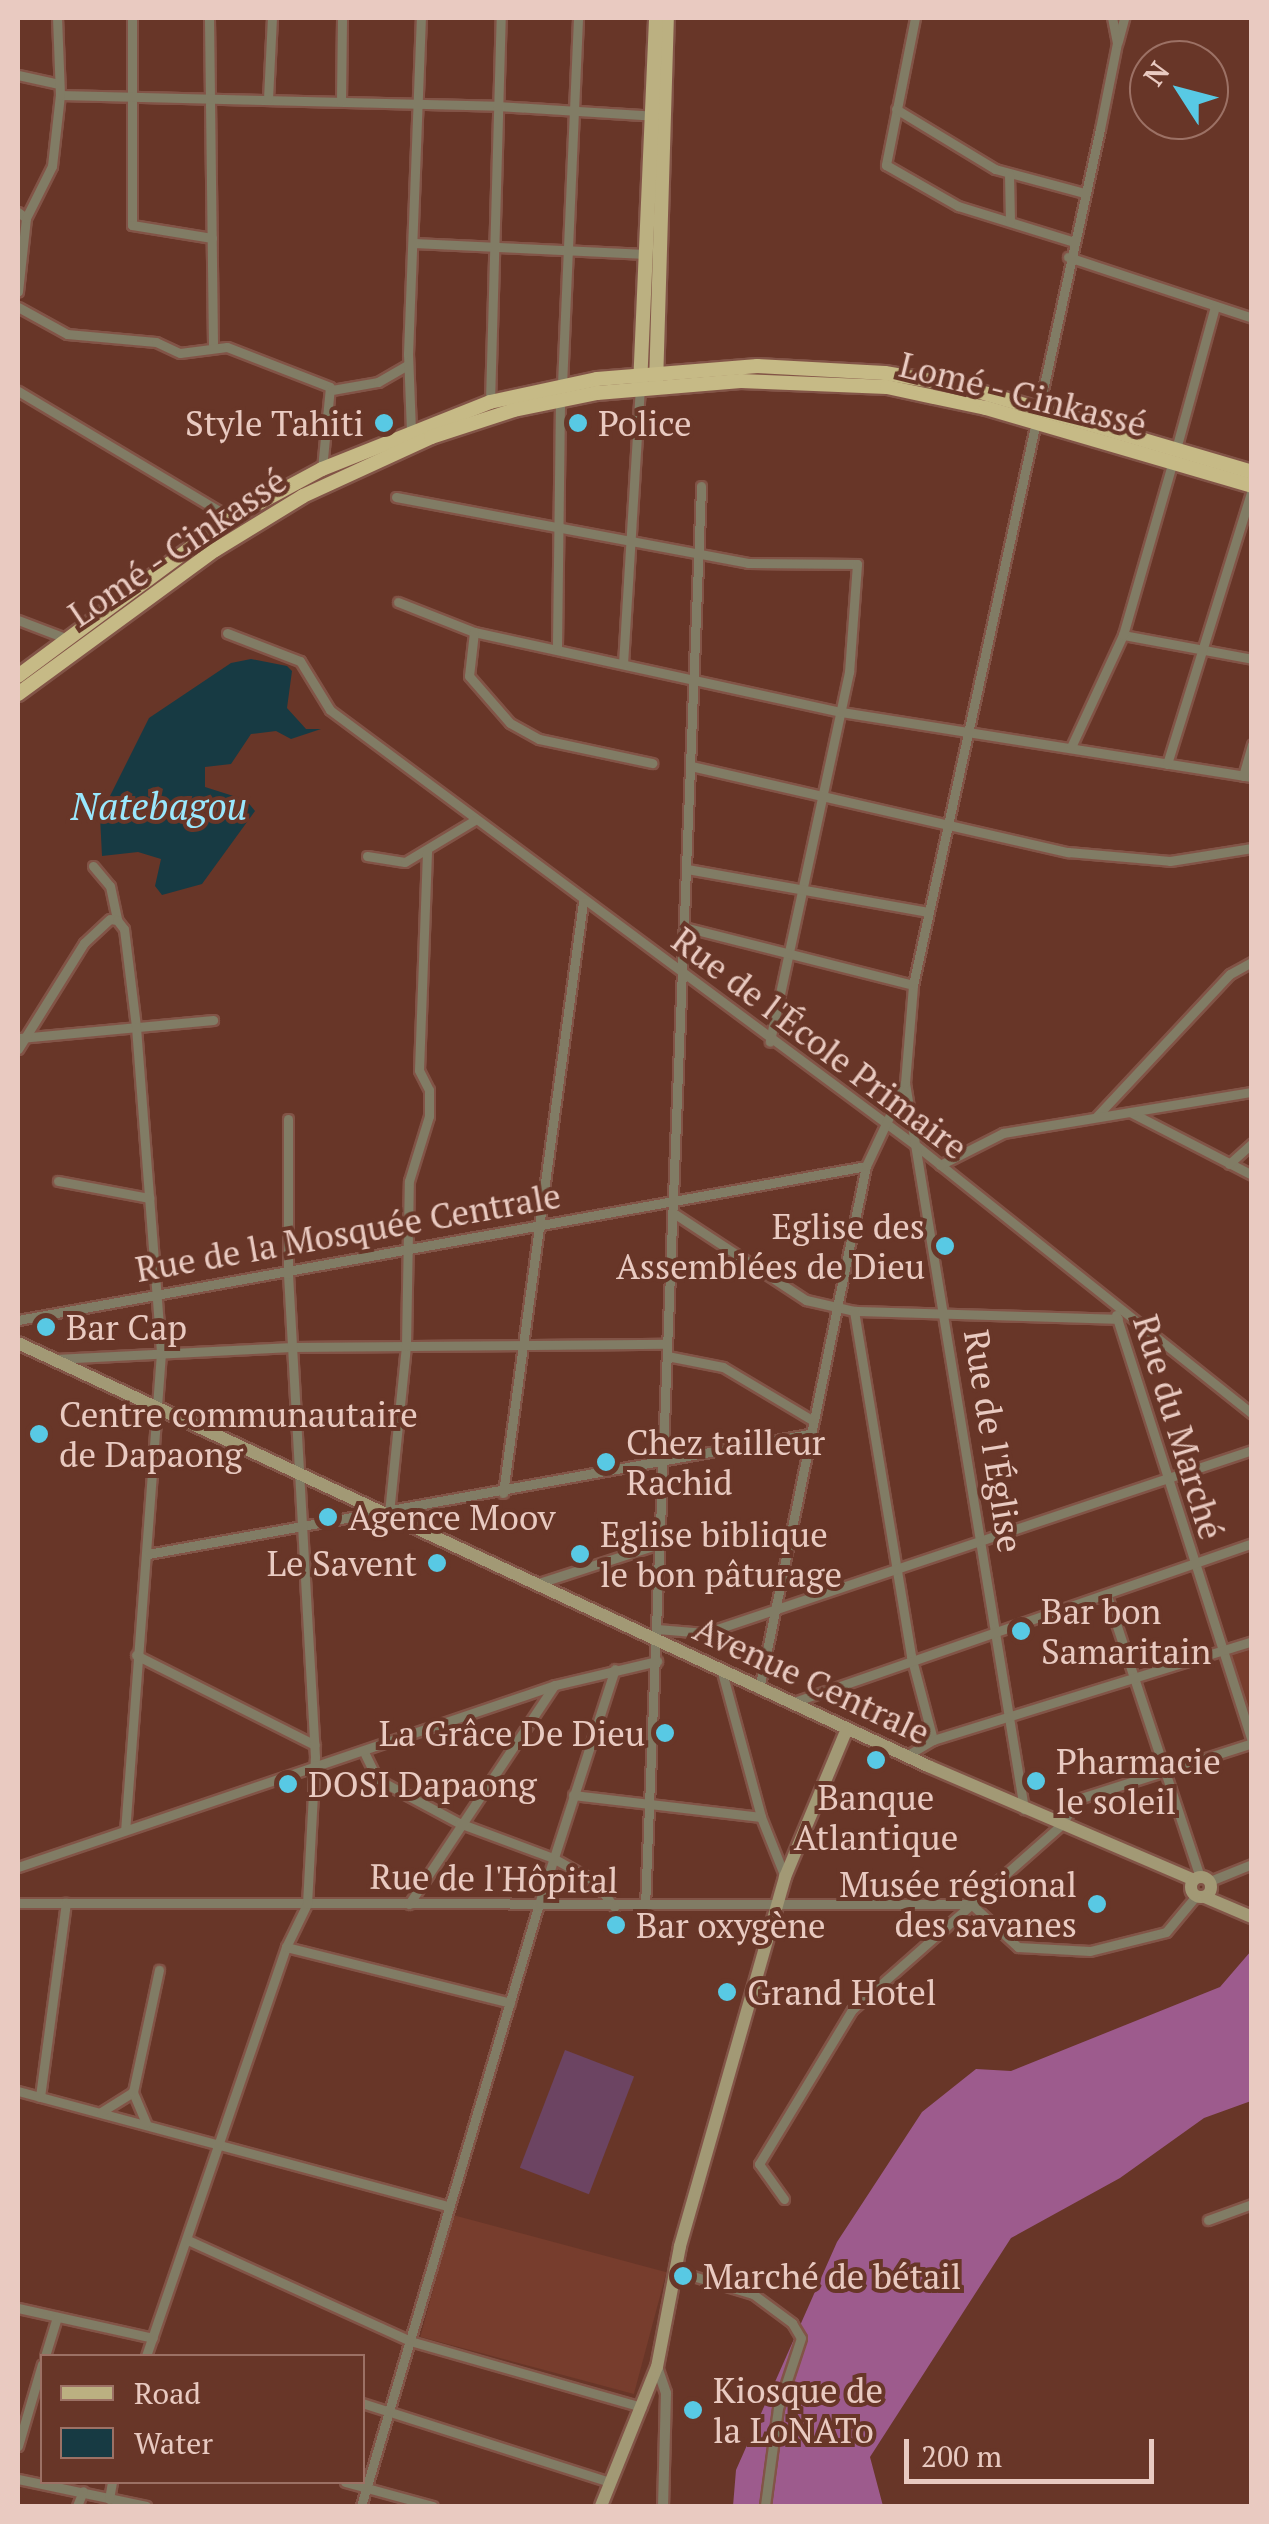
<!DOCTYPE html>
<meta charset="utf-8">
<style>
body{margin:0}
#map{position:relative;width:1269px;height:2524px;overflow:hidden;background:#683628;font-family:"PT Serif",serif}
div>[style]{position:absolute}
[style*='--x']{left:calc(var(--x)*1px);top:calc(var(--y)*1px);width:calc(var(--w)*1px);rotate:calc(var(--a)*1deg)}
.built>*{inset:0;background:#773d2d;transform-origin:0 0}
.green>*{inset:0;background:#6c4462;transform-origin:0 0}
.forest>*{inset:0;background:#9d5b8d}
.water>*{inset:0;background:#173a43}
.roads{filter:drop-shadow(2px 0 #825447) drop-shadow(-2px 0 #825447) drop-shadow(0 2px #825447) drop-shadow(0 -2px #825447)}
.minor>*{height:9px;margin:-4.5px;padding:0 4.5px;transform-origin:4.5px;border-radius:4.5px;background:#817c65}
.tertiary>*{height:10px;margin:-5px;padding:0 5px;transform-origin:5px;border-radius:5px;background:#817c65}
.secondary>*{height:12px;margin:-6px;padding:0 6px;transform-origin:6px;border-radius:6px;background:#a29975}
.secondary>.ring{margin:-6px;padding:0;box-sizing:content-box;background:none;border:12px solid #a29975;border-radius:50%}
.primary>*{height:14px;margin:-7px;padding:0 7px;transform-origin:7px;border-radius:7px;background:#bbb081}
.trunk>*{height:14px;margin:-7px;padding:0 7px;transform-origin:7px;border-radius:7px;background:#c6ba86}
.dots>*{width:28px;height:28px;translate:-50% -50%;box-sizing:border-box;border:5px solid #683628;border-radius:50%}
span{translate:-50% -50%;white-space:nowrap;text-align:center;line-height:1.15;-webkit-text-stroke:8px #683628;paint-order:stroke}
.street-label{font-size:35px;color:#e9cac1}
.poi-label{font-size:35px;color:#e9cac1}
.right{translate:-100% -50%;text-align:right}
.left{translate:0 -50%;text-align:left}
.water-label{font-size:38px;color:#99e8fe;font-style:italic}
.frame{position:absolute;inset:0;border:20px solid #e9cac1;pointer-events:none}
.legend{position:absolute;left:40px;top:2354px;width:325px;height:130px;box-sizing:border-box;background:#683628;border:2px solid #9c7165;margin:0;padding:12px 18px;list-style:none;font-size:30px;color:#e9cac1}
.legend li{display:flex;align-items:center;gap:20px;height:50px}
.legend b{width:50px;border:2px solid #9c7165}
.north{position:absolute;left:1129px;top:40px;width:100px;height:100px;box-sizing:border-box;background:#683628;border:2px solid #9c7165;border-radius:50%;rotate:306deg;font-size:28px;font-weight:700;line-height:40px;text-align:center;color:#e9cac1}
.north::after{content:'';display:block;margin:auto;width:35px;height:45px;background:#58c9e4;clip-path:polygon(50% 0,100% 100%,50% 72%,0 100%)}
.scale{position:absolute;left:904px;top:2439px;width:250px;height:45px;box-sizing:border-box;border:5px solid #e9cac1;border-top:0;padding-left:12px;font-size:30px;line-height:35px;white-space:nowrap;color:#e9cac1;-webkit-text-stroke:8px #683628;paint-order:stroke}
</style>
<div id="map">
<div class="built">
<i style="clip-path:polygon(1251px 1642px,1251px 1741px,1220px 1653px)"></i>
<i style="left:453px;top:2215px;width:221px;height:126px;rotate:15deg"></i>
</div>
<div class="green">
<i style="left:565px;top:2050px;width:74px;height:126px;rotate:21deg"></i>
</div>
<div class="forest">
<i style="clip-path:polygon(1251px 1951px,1251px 2101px,1204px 2118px,1120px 2178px,1011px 2238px,870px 2457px,883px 2506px,733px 2506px,736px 2470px,837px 2242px,922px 2112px,976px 2069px,1011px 2071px,1220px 1987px)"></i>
</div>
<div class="water">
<i style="clip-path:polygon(251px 659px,287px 666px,292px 671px,287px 708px,306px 729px,321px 729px,291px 739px,276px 731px,251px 734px,231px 764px,205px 767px,205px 787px,246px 800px,255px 811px,202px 884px,162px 895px,155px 886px,161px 859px,138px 852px,102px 856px,100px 816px,149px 718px,231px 663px)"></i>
</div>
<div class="roads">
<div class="minor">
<i style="--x:132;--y:18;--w:207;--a:90"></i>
<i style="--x:132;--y:225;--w:81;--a:9.2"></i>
<i style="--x:209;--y:18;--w:328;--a:89.3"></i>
<i style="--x:915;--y:18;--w:150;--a:101.2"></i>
<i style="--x:886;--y:165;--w:83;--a:29.7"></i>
<i style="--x:958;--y:206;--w:118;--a:17.2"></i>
<i style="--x:1118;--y:41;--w:24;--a:-75"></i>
<i style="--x:18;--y:75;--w:42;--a:12.4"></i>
<i style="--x:60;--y:95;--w:437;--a:1.4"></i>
<i style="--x:497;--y:106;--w:157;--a:3.6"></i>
<i style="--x:268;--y:99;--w:81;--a:-87.2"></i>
<i style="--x:341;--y:101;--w:83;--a:-89.3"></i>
<i style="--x:896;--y:109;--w:116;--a:31.2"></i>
<i style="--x:995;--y:169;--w:92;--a:15.1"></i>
<i style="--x:1009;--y:174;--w:47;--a:88.8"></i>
<i style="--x:18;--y:212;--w:10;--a:37"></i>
<i style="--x:26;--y:218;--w:74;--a:96.2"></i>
<i style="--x:26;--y:218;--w:58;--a:-63.4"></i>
<i style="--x:52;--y:166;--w:71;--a:-83.6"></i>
<i style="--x:60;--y:95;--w:77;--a:-92.2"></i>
<i style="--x:413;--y:243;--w:234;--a:2.7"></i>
<i style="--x:1068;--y:257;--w:194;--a:18.3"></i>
<i style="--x:18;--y:307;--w:56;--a:28.9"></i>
<i style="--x:67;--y:334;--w:89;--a:5.1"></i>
<i style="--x:156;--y:342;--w:26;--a:25"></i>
<i style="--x:180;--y:353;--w:47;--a:-7.3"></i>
<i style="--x:227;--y:347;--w:110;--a:21.2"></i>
<i style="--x:330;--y:387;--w:82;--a:95.6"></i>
<i style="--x:562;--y:385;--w:367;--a:-87.5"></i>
<i style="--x:332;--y:390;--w:47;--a:-9.9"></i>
<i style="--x:378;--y:382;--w:34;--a:-30"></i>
<i style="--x:18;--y:391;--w:248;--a:30.8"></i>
<i style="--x:490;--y:402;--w:384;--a:-88.4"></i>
<i style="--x:411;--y:431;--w:77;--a:-92.2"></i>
<i style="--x:408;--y:354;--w:336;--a:-87.8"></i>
<i style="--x:1176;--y:449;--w:148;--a:-74.7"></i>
<i style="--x:396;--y:497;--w:358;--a:10.6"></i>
<i style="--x:748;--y:563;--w:109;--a:0.5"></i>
<i style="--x:857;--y:564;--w:108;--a:94.2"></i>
<i style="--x:849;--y:672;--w:378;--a:102.1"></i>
<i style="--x:398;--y:602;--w:82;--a:21.5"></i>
<i style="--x:474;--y:632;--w:376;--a:12.3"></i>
<i style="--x:841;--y:712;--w:416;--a:9"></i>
<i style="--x:18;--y:620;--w:53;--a:20.8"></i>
<i style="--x:474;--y:632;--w:44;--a:96.5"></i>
<i style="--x:469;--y:676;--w:62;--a:48.9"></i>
<i style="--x:510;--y:723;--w:33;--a:29"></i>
<i style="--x:539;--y:739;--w:116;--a:12"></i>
<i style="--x:227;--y:633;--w:78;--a:21"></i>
<i style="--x:300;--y:661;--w:57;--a:58.5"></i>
<i style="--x:330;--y:710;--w:733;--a:36.62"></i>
<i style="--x:918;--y:1147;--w:428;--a:38.6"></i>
<i style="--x:1123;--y:635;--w:131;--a:10.5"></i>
<i style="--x:557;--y:647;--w:246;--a:-89.3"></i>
<i style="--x:623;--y:664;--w:278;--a:-86.5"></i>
<i style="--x:1071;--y:747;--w:123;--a:-65.1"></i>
<i style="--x:1123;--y:635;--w:178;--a:-74"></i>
<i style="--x:1167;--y:764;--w:288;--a:-72.8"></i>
<i style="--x:691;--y:766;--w:387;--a:12.9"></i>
<i style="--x:1068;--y:852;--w:102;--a:5"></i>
<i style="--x:1170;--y:861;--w:83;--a:-9"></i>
<i style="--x:1243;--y:776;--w:33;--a:-74"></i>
<i style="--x:367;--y:856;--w:38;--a:9"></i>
<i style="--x:405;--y:862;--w:82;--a:-31"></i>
<i style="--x:93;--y:866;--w:26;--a:50"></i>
<i style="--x:110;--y:886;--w:35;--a:78"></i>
<i style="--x:687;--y:869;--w:245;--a:10.1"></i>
<i style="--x:684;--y:927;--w:236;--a:14.2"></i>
<i style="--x:20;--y:1038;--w:194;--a:-5.3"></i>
<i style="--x:18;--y:1049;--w:125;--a:-58.1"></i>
<i style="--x:84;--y:943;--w:35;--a:-43"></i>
<i style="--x:110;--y:919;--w:7;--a:8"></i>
<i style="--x:117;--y:920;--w:11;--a:52"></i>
<i style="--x:124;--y:929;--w:99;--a:83"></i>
<i style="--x:136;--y:1027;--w:327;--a:85.6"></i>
<i style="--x:161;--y:1353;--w:478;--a:94.3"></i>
<i style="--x:905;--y:1083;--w:736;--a:80.69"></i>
<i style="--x:1130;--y:1112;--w:137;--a:27.3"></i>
<i style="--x:1096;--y:1117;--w:196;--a:-46.9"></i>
<i style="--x:1230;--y:974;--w:25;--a:-29"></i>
<i style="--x:1229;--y:1164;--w:31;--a:-42"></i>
<i style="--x:940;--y:1165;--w:71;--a:-26.9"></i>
<i style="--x:1003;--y:1133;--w:252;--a:-9.4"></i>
<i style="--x:58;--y:1181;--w:93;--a:10.6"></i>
<i style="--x:675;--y:1214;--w:157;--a:33.3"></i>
<i style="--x:806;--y:1300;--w:49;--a:12.9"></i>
<i style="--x:854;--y:1311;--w:264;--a:1.7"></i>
<i style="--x:854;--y:1311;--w:350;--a:80.6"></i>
<i style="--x:911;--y:1656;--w:87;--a:75.3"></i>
<i style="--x:1116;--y:1315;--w:447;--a:72.3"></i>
<i style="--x:18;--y:1320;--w:862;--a:-10.29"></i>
<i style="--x:667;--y:1356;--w:57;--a:11.1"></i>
<i style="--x:723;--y:1367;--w:104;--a:30.8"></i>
<i style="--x:55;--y:1359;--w:237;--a:-2.9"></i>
<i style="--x:292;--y:1347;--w:375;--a:-0.5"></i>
<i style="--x:503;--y:1493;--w:596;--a:-82.29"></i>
<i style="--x:389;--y:1513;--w:168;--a:-84.2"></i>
<i style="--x:406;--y:1346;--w:165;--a:-89"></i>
<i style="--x:409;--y:1181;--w:68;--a:-72.9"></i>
<i style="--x:429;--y:1116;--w:26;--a:-90"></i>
<i style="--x:429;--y:1090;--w:22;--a:-117"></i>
<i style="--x:419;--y:1070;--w:219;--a:-87.9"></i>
<i style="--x:148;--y:1554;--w:672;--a:-10.29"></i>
<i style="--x:536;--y:1584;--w:133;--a:-18"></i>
<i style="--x:1107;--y:1596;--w:296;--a:71.7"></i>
<i style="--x:657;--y:1629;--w:48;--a:4.8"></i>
<i style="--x:705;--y:1633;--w:577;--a:-18.5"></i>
<i style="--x:136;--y:1655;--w:200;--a:26.7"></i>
<i style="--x:722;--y:1672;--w:150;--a:74.9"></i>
<i style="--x:761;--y:1817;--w:65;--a:68.2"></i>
<i style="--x:759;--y:1689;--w:534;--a:-78.44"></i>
<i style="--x:866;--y:1166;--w:92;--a:-64.8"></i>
<i style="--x:905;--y:1083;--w:98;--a:-85.3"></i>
<i style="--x:913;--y:985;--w:876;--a:-77.68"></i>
<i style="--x:1100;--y:129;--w:88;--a:-78.8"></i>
<i style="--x:1117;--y:43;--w:25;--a:-101"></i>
<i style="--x:791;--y:1703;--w:488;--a:-19.1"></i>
<i style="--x:364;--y:1752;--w:30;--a:64"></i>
<i style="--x:377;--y:1779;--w:93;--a:28.2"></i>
<i style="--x:459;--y:1823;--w:100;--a:20.4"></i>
<i style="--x:553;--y:1858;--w:47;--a:29.3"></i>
<i style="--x:594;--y:1881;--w:33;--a:52"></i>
<i style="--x:906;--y:1756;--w:31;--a:-31"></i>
<i style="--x:933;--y:1740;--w:334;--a:-17.2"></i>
<i style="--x:573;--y:1795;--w:189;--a:6.7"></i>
<i style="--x:18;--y:1867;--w:567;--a:-18.72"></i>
<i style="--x:555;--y:1685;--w:105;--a:-13.2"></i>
<i style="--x:1210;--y:1881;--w:45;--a:-22"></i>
<i style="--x:18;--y:1903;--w:953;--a:0.06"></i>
<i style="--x:409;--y:1904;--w:262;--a:-56.4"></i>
<i style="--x:971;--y:1904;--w:64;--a:42.5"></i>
<i style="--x:1018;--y:1947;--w:72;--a:3.2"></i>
<i style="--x:1090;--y:1951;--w:78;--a:-14"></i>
<i style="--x:1166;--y:1932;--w:47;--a:-50.2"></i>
<i style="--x:645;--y:1907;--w:1422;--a:-87.74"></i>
<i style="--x:286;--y:1947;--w:231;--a:14"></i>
<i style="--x:18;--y:2091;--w:445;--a:15"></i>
<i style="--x:40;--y:2097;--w:196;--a:-82.4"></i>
<i style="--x:101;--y:2112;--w:38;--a:-32"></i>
<i style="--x:146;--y:2123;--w:34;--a:-113"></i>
<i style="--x:133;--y:2092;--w:125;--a:-78"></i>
<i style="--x:784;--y:2199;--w:43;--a:-125.5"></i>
<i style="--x:759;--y:2164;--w:180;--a:-58.9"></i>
<i style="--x:852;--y:2010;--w:279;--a:-41.5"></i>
<i style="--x:1061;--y:1825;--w:31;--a:-57"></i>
<i style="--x:1078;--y:1799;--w:183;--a:-17.8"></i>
<i style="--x:1208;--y:2220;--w:47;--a:-20"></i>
<i style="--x:190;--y:2241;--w:242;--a:24.4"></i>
<i style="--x:410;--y:2341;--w:241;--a:15.9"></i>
<i style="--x:676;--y:2271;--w:80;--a:16.6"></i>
<i style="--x:753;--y:2294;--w:49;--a:36.6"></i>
<i style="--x:792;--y:2323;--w:17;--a:59"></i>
<i style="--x:801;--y:2338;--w:74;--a:108.2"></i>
<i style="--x:778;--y:2408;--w:99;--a:97.6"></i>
<i style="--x:18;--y:2308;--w:138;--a:12.5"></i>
<i style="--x:45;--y:2356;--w:41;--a:-72.9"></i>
<i style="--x:146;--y:2356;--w:432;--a:-71.1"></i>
<i style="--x:286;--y:1947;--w:48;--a:-64"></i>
<i style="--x:307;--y:1904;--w:147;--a:-86.9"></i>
<i style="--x:315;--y:1757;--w:484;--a:-93.2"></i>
<i style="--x:288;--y:1274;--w:155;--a:-90"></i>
<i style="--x:362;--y:2403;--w:260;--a:17.7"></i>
<i style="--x:18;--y:2446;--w:85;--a:-73.7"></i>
<i style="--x:18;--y:2479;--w:131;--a:11.9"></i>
<i style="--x:345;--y:2482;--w:91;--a:15.3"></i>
<i style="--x:109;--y:2499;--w:17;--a:-80"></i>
<i style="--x:77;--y:2506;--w:16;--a:-68"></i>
<i style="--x:361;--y:2506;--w:625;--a:-73.54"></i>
<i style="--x:538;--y:1907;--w:250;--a:-72.1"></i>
</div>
<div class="tertiary">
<i style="--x:657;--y:2367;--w:28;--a:71"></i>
<i style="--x:666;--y:2393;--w:113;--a:91.5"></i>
</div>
<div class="secondary">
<i style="--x:18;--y:1343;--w:1004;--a:24.93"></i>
<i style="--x:928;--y:1766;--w:289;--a:23.2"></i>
<i class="ring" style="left:1191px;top:1877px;width:8px;height:8px"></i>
<i style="--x:1205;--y:1897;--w:51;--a:23.1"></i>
<i style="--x:601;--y:2506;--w:150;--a:-68.1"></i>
<i style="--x:657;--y:2367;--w:123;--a:-79.2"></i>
<i style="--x:680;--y:2246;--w:384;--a:-74.1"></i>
<i style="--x:785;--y:1877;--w:160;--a:-67.3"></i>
</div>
<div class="primary">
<i style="--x:656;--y:384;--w:366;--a:-88.3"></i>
<i style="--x:640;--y:386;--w:368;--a:-87.5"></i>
</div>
<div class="trunk">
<i style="--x:18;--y:676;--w:265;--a:-36.6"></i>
<i style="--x:231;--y:518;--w:103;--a:-28.3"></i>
<i style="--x:322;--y:469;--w:181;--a:-21.7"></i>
<i style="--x:490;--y:402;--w:109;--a:-12.1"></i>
<i style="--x:597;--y:379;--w:161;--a:-4.6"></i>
<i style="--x:757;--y:366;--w:128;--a:3.1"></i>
<i style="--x:885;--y:373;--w:76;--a:9.8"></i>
<i style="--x:960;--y:386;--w:304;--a:16.4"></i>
<i style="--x:18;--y:694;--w:244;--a:-36.2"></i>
<i style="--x:215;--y:550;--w:103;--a:-31.5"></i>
<i style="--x:303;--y:496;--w:141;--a:-24.7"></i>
<i style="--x:431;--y:437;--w:87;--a:-18"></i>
<i style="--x:514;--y:410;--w:85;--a:-11.6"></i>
<i style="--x:597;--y:393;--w:144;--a:-4.8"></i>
<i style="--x:741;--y:381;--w:146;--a:2.4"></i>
<i style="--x:887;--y:387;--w:101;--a:12"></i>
<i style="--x:986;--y:408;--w:277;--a:16.3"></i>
</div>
</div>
<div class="dots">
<i style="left:384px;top:423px;background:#58c9e4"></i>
<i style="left:578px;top:423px;background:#58c9e4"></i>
<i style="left:945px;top:1246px;background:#58c9e4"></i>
<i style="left:46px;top:1327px;background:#58c9e4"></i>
<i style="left:39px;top:1434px;background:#58c9e4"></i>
<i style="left:606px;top:1462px;background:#58c9e4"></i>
<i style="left:328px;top:1517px;background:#58c9e4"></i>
<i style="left:580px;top:1554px;background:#58c9e4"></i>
<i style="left:437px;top:1563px;background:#58c9e4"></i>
<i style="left:1021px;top:1631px;background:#58c9e4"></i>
<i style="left:665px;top:1733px;background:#58c9e4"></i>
<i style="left:876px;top:1760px;background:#58c9e4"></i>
<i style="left:1036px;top:1781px;background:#58c9e4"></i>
<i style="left:288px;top:1784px;background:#58c9e4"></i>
<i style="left:1097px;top:1904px;background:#58c9e4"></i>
<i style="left:616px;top:1925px;background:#58c9e4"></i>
<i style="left:727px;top:1992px;background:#58c9e4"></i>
<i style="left:683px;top:2276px;background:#58c9e4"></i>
<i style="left:693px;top:2410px;background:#58c9e4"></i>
</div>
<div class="street-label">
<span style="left:1023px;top:394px;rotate:14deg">Lomé - Cinkassé</span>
<span style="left:177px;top:547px;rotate:-34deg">Lomé - Cinkassé</span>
<span style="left:820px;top:1043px;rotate:37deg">Rue de l'École Primaire</span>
<span style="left:348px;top:1232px;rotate:-10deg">Rue de la Mosquée Centrale</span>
<span style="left:1179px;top:1427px;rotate:73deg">Rue du Marché</span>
<span style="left:994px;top:1441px;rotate:81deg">Rue de l'Église</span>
<span style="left:812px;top:1680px;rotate:25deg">Avenue Centrale</span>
<span style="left:494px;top:1878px;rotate:1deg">Rue de l'Hôpital</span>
</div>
<div class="poi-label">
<span class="right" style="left:364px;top:423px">Style Tahiti</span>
<span class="left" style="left:598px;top:423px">Police</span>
<span class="right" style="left:925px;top:1246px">Eglise des<br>Assemblées de Dieu</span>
<span class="left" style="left:66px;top:1327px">Bar Cap</span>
<span class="left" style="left:59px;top:1434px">Centre communautaire<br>de Dapaong</span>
<span class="left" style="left:626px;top:1462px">Chez tailleur<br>Rachid</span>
<span class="left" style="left:348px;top:1517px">Agence Moov</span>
<span class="left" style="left:600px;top:1554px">Eglise biblique<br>le bon pâturage</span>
<span class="right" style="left:417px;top:1563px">Le Savent</span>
<span class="left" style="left:1041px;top:1631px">Bar bon<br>Samaritain</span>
<span class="right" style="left:645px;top:1733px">La Grâce De Dieu</span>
<span class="left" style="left:1056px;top:1781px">Pharmacie<br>le soleil</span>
<span class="left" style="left:308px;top:1784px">DOSI Dapaong</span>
<span style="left:876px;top:1817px">Banque<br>Atlantique</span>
<span class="right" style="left:1077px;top:1904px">Musée régional<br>des savanes</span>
<span class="left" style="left:636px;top:1925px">Bar oxygène</span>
<span class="left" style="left:747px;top:1992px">Grand Hotel</span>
<span class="left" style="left:703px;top:2276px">Marché de bétail</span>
<span class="left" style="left:713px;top:2410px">Kiosque de<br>la LoNATo</span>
</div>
<div class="water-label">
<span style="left:159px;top:807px">Natebagou</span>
</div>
<div class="frame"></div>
<ul class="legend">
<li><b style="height:12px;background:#bbb081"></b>Road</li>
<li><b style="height:28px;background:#173a43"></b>Water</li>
</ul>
<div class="north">N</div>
<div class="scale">200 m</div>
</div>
